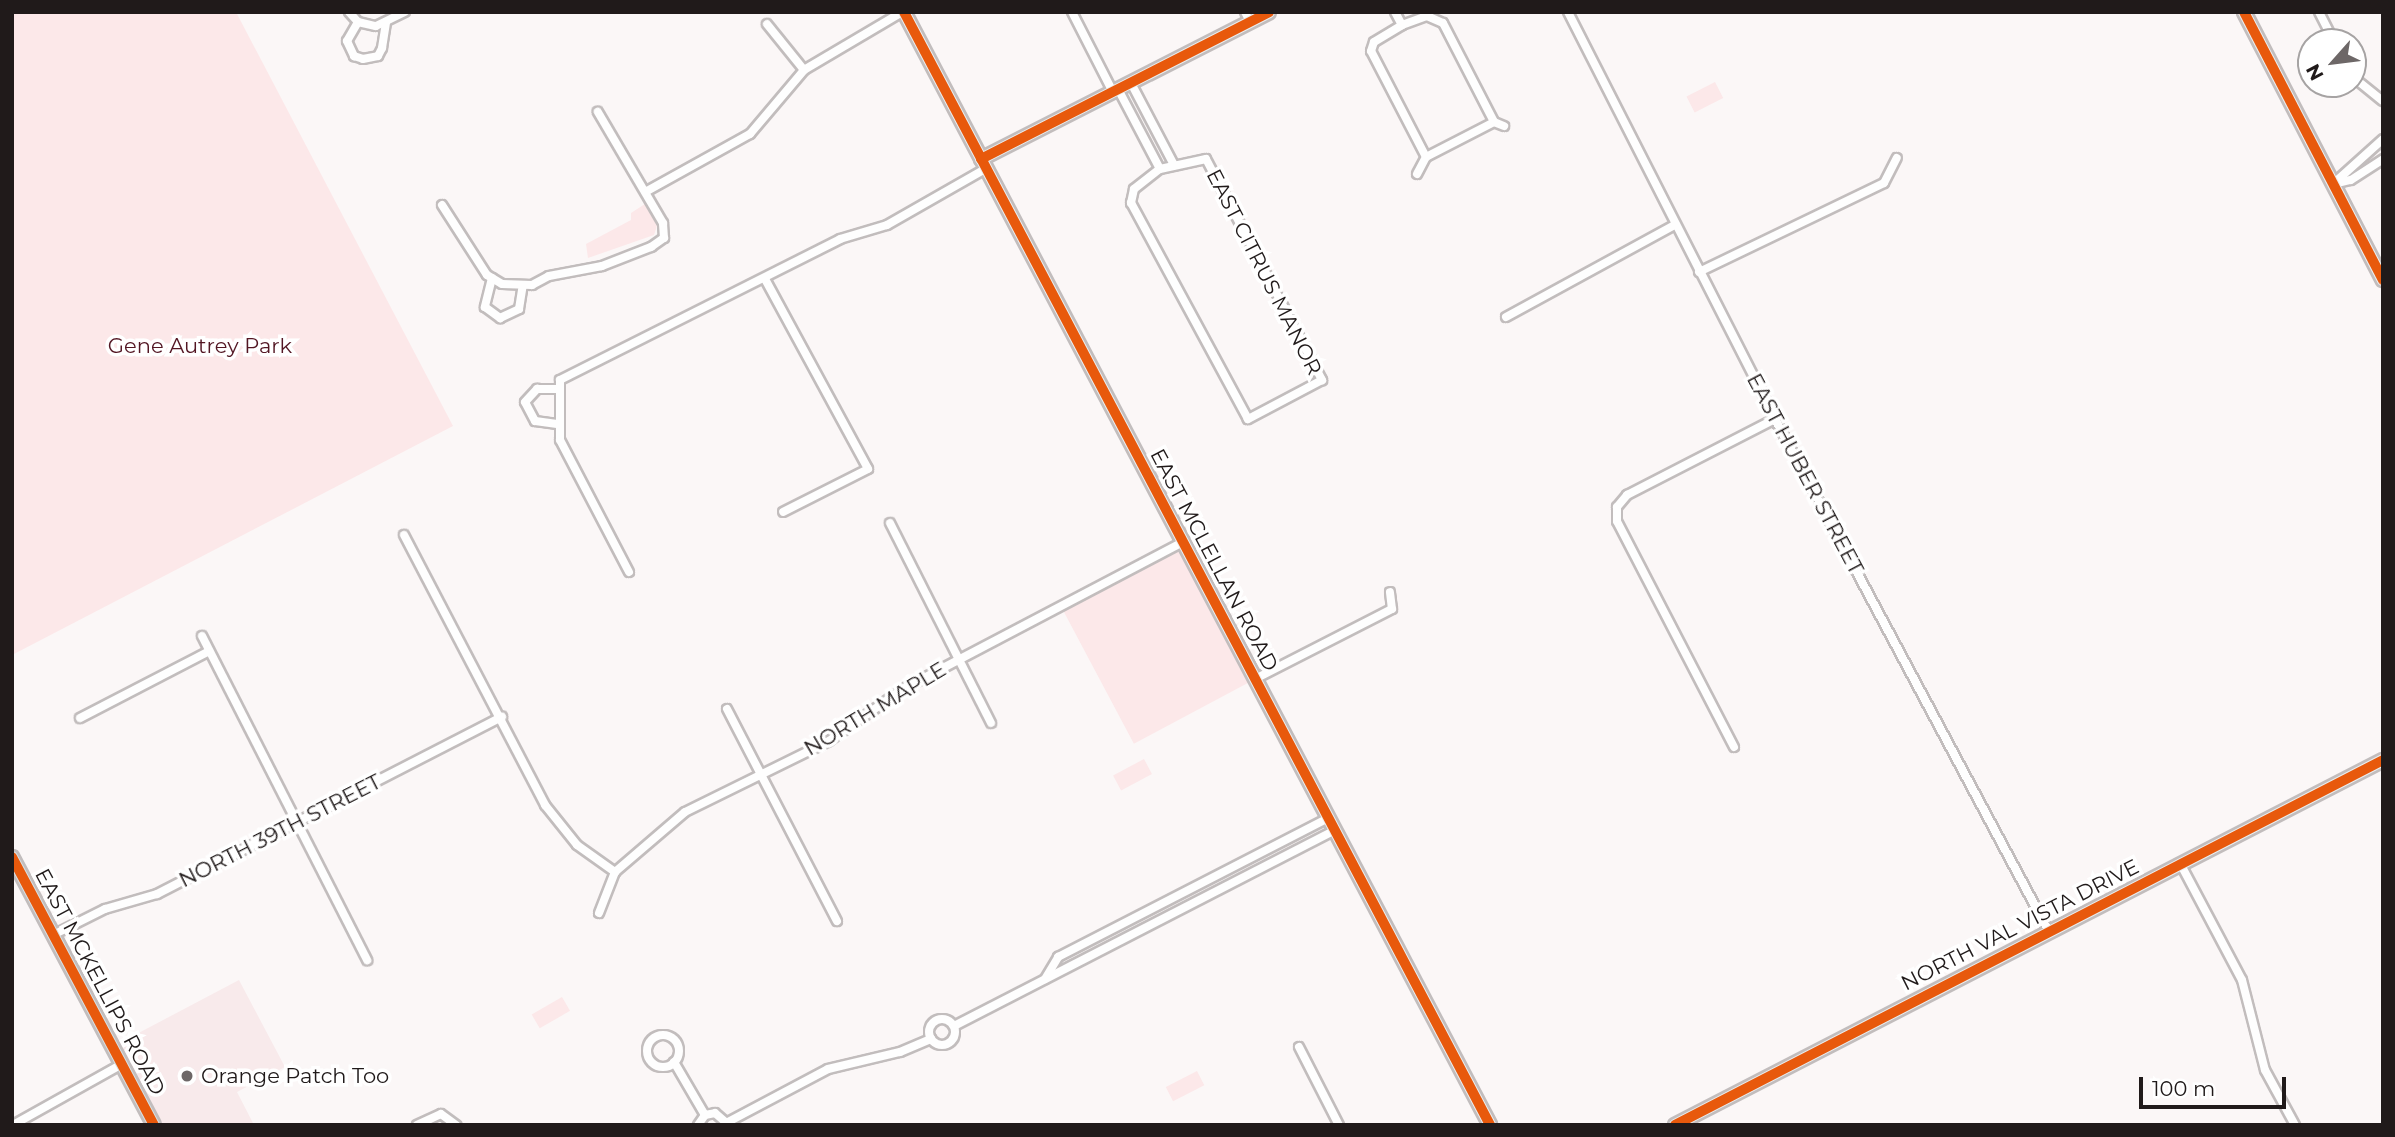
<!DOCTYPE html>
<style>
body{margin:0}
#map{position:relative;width:2395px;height:1137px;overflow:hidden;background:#fbf7f7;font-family:Montserrat,sans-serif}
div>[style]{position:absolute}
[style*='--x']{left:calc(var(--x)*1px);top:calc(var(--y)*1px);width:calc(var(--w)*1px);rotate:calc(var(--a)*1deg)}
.built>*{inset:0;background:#f8eaeb}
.green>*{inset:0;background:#fce8e9;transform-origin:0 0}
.roads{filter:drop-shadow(2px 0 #c2bdbd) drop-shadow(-2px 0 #c2bdbd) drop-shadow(0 2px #c2bdbd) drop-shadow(0 -2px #c2bdbd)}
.street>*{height:8px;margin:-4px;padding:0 4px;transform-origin:4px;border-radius:4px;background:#fefefe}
.street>.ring{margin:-4px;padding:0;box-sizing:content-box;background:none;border:8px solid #fefefe;border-radius:50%}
.secondary>*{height:12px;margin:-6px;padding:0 6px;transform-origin:6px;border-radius:6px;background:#ebeff0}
.primary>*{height:12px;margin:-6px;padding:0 6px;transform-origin:6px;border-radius:6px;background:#d8e1e3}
.cycleway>*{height:10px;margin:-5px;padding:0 5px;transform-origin:5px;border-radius:5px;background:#e8590c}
.dots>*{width:19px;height:19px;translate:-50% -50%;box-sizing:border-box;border:4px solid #fff;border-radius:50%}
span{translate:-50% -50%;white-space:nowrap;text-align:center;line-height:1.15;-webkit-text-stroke:7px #fff;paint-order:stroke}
.street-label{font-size:21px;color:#201a1a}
.park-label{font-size:21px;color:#531623}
.poi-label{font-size:21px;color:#201a1a}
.left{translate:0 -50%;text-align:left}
.frame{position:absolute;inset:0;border:14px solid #201a1a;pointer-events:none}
.north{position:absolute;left:2297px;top:28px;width:70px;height:70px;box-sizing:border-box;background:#fff;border:2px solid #a6a3a3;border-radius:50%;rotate:242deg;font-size:19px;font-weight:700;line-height:28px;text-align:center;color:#201a1a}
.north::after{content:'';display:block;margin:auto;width:24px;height:32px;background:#6d6767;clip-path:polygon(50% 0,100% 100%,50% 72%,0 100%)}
.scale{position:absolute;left:2139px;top:1077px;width:147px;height:32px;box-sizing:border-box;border:4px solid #201a1a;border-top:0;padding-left:9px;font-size:21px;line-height:24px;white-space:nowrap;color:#201a1a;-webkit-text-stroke:5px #fff;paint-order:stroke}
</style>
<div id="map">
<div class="built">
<i style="clip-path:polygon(239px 980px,285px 1067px,237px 1092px,254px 1125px,154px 1125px,112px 1047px)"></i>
</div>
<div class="green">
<i style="clip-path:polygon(12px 12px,236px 12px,453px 426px,12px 655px)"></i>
<i style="left:1715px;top:82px;width:18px;height:32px;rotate:63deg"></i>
<i style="clip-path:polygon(648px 202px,657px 226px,654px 235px,588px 258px,586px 244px,631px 220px,631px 213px)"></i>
<i style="left:1183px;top:542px;width:155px;height:138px;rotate:62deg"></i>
<i style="left:1144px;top:759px;width:17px;height:35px;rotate:62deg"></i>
<i style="left:562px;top:997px;width:16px;height:35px;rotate:60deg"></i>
<i style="left:1197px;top:1071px;width:16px;height:35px;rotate:63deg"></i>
</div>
<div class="roads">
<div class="street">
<i style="--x:349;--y:12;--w:13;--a:48"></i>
<i style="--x:358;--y:22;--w:18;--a:13"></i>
<i style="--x:376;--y:26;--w:32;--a:-26"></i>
<i style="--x:1072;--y:12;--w:90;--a:62.9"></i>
<i style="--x:1245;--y:12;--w:11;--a:63"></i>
<i style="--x:1395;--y:12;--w:15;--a:62"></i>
<i style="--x:1568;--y:12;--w:457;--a:63"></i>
<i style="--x:1775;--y:419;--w:582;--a:61.89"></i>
<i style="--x:2319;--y:12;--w:34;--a:63"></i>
<i style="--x:358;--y:22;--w:22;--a:120"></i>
<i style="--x:347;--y:41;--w:17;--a:65"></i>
<i style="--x:354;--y:56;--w:9;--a:18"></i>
<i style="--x:363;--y:59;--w:15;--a:-11"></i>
<i style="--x:378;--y:56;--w:9;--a:-63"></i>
<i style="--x:382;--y:48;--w:26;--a:-81"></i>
<i style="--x:767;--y:24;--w:59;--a:51.2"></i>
<i style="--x:2353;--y:77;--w:38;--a:39"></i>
<i style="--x:1131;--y:83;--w:93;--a:62.3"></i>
<i style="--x:1118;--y:89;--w:90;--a:62.3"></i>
<i style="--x:1426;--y:157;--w:76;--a:-27.2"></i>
<i style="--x:1206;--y:159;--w:250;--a:62.3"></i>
<i style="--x:1322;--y:380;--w:84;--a:152.2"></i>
<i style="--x:1248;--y:419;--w:246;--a:-118.4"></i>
<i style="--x:1131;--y:203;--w:14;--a:-78"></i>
<i style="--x:1134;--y:189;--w:33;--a:-38"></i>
<i style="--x:1160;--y:169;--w:47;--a:-12.3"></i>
<i style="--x:1417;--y:174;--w:19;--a:-62"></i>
<i style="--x:1426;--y:157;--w:119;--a:-117.4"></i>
<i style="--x:1371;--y:51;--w:9;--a:-72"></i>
<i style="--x:1374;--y:42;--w:33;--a:-31"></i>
<i style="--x:1402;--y:25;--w:27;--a:-20"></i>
<i style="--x:1427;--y:16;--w:17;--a:24"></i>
<i style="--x:1443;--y:23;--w:111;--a:62.7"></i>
<i style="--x:1494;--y:122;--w:11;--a:22"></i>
<i style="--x:2333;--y:184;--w:67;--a:-42"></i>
<i style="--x:2333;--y:184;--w:18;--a:-13"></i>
<i style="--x:2351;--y:180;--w:38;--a:-33"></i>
<i style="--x:647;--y:191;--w:118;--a:-29"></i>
<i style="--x:750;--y:134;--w:84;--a:-49.8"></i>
<i style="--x:804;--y:70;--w:114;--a:-30.6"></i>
<i style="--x:442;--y:205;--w:83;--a:57.3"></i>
<i style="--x:487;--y:275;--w:17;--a:31"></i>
<i style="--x:502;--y:284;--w:30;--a:2"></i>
<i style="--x:532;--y:285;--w:19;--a:-28"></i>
<i style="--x:549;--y:276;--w:54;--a:-10.7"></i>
<i style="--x:602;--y:266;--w:53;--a:-21.2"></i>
<i style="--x:651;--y:247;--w:16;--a:-35"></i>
<i style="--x:664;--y:238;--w:15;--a:-94"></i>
<i style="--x:663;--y:223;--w:129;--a:-120.4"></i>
<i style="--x:1699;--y:272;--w:205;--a:-25.7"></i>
<i style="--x:1884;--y:183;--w:28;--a:-63"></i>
<i style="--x:492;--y:278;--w:30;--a:104"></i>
<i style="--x:485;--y:307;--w:19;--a:36"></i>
<i style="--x:500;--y:318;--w:21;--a:-25"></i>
<i style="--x:519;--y:309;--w:24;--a:-81"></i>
<i style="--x:765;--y:279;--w:216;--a:61.5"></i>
<i style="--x:868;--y:469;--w:95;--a:153.2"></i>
<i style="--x:1506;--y:317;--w:192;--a:-28.6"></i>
<i style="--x:557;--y:424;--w:22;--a:-172"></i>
<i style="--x:535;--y:421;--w:21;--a:-118"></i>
<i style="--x:525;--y:402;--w:18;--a:-47"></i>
<i style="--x:537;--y:389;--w:22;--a:0"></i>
<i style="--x:890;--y:523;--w:224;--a:63.2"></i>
<i style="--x:404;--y:535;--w:305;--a:62.4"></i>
<i style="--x:545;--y:805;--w:51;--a:51.3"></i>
<i style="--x:577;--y:845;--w:47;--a:35.4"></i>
<i style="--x:629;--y:572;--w:149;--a:-117.6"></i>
<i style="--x:560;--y:440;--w:60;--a:-90"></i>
<i style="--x:560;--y:380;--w:313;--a:-26.7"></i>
<i style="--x:840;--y:239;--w:49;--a:-16.6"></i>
<i style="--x:887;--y:225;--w:115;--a:-29.7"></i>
<i style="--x:202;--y:636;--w:364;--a:63"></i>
<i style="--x:1255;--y:679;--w:154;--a:-27.1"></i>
<i style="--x:1392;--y:609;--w:17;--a:-97"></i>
<i style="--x:727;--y:709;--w:239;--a:62.6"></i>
<i style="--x:80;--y:718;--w:145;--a:-27.4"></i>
<i style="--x:1734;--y:747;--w:254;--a:-117.4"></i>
<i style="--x:1617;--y:521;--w:14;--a:-90"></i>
<i style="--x:1617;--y:507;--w:16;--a:-50"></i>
<i style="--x:1627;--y:495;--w:166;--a:-27.2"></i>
<i style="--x:2180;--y:863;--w:132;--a:62.1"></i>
<i style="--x:2242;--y:980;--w:93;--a:75.7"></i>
<i style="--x:2265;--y:1070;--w:63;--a:61.4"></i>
<i style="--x:599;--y:913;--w:44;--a:-68.7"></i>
<i style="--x:615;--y:872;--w:92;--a:-40.6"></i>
<i style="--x:685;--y:812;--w:161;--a:-26.2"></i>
<i style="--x:829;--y:741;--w:90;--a:-35.1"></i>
<i style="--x:903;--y:689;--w:316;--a:-27.7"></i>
<i style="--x:53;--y:935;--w:58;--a:-26.6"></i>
<i style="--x:105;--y:909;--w:54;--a:-16.1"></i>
<i style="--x:157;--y:894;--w:388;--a:-27.2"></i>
<i style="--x:1045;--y:979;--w:26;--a:-59"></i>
<i style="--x:1058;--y:957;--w:304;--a:-27.2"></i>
<i class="ring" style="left:929px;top:1019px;width:18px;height:18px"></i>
<i style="--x:954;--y:1026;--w:428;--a:-27.2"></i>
<i class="ring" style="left:647px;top:1035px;width:24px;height:24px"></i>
<i style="--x:1299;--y:1047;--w:88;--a:62.9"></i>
<i style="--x:674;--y:1062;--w:61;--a:59.7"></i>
<i style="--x:728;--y:1122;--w:113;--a:-27.9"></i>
<i style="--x:828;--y:1069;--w:74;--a:-13.3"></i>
<i style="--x:900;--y:1052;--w:34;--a:-23"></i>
<i style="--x:13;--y:1125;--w:125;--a:-29.2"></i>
<i style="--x:417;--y:1125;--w:26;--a:-25"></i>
<i style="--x:441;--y:1114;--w:19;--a:36"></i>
<i style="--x:698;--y:1125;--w:12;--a:-55"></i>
<i style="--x:705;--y:1115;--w:10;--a:-11"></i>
<i style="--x:715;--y:1113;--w:18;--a:41"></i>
</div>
<div class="secondary">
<i style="--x:904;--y:12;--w:1258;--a:62.23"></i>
<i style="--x:2244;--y:12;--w:302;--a:62.6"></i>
<i style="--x:981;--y:159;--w:323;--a:-27"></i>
<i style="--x:1675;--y:1125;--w:797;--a:-27.27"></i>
</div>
<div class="primary">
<i style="--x:12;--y:857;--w:303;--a:62.1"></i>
</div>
</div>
<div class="cycleway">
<i style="--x:904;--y:12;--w:1258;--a:62.23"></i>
<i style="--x:2244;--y:12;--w:302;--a:62.6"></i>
<i style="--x:981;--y:159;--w:323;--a:-27"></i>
<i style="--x:12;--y:857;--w:303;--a:62.1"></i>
<i style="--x:1675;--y:1125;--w:797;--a:-27.27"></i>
</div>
<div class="dots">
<i style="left:187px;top:1076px;background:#6d6767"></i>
</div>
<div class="street-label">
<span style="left:1264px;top:272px;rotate:63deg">EAST CITRUS MANOR</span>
<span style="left:1805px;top:474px;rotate:62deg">EAST HUBER STREET</span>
<span style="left:1214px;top:560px;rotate:62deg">EAST MCLELLAN ROAD</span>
<span style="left:875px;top:709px;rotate:-31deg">NORTH MAPLE</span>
<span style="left:280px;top:831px;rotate:-27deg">NORTH 39TH STREET</span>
<span style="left:2020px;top:925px;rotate:-27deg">NORTH VAL VISTA DRIVE</span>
<span style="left:100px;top:982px;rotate:62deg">EAST MCKELLIPS ROAD</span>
</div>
<div class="park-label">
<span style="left:200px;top:346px">Gene Autrey Park</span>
</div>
<div class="poi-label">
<span class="left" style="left:201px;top:1076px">Orange Patch Too</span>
</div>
<div class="frame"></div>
<div class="north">N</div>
<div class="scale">100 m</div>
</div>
